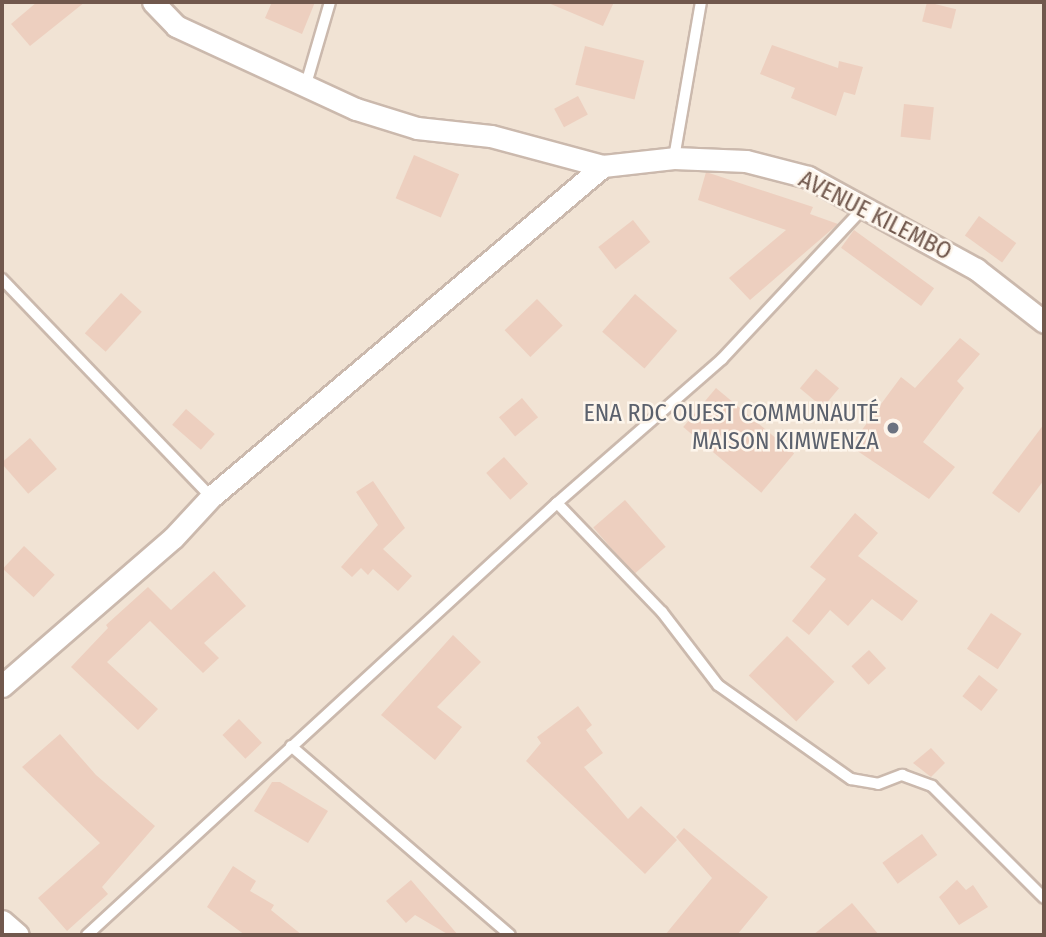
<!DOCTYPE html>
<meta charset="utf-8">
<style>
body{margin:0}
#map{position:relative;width:1046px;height:937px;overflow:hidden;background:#faf1e5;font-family:"Fira Sans Condensed",sans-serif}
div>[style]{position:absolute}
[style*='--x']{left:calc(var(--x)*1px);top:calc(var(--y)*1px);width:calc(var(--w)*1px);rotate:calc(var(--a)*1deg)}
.residential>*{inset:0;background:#f1e3d4;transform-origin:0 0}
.building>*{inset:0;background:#edcfbf;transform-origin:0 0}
.roads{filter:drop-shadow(2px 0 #cbb9ad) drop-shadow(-2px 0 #cbb9ad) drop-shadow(0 2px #cbb9ad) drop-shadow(0 -2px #cbb9ad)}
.service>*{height:10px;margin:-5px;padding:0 5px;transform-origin:5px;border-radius:5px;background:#fff}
.minor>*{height:21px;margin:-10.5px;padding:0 10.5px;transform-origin:10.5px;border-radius:10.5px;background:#fff}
.dots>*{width:19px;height:19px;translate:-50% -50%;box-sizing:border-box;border:4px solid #fdf5eb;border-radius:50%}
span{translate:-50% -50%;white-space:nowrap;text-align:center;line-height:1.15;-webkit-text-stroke:5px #fdf5eb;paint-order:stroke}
.street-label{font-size:24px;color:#71584d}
.worship-label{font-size:24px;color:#5b616d}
.right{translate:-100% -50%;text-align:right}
.frame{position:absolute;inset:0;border:4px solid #71584d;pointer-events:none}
</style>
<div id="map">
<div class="residential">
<i style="left:2px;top:2px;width:1042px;height:933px"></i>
</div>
<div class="building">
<i style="clip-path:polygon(37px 2px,85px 2px,30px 46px,11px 24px)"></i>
<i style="clip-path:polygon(272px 2px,315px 2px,302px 34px,265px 18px)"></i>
<i style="clip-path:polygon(546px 2px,614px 2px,603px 26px)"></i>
<i style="left:927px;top:2px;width:30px;height:20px;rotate:14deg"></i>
<i style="clip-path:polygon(772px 45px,838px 68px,839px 61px,863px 67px,855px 95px,844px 92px,836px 116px,791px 98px,795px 88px,760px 74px)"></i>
<i style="left:585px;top:46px;width:61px;height:40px;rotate:14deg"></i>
<i style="left:578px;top:96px;width:21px;height:27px;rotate:62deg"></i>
<i style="left:904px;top:104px;width:30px;height:33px;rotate:6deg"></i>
<i style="left:414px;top:155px;width:49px;height:47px;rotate:23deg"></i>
<i style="clip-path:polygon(706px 172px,813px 207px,810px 214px,838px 224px,750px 300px,729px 278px,786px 230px,698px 200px)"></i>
<i style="left:979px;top:216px;width:46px;height:24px;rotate:36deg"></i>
<i style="left:633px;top:220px;width:28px;height:44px;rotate:52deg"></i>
<i style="left:854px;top:230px;width:99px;height:22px;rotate:36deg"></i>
<i style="left:121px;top:293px;width:28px;height:54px;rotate:42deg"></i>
<i style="left:635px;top:294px;width:56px;height:50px;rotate:41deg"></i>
<i style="left:537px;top:299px;width:37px;height:45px;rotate:46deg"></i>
<i style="clip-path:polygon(960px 338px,980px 354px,957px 381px,964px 388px,923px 442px,955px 467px,929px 499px,850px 446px,901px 377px,915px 388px)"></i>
<i style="left:816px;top:369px;width:30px;height:25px;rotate:40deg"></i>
<i style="left:716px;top:388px;width:102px;height:51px;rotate:40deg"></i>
<i style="left:522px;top:398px;width:25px;height:30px;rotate:50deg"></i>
<i style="left:186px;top:409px;width:38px;height:21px;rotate:41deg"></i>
<i style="clip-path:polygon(1044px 424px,1044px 480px,1019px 513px,992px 493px)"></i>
<i style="left:30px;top:438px;width:41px;height:38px;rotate:49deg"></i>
<i style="left:504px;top:457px;width:36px;height:24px;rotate:48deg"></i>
<i style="clip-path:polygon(373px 481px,405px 528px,383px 549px,412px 576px,398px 591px,373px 569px,368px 575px,361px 568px,352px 577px,341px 567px,378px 525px,356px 492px)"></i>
<i style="left:625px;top:500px;width:62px;height:42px;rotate:49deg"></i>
<i style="clip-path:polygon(855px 513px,878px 533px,858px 556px,918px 601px,902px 621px,872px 599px,848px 626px,830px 610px,809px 635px,792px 621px,826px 579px,810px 567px)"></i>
<i style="left:24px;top:546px;width:42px;height:31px;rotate:43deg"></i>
<i style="clip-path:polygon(214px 571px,246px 606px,204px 643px,219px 658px,203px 673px,150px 621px,107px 662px,158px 709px,138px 730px,71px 667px,108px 628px,106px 625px,148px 587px,171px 610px)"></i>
<i style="left:991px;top:613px;width:37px;height:43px;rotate:34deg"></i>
<i style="clip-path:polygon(453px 635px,481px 662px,437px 707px,462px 727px,435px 760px,381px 715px)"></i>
<i style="left:787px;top:636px;width:66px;height:55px;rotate:44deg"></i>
<i style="left:869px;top:650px;width:25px;height:24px;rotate:47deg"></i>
<i style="left:979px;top:675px;width:24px;height:27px;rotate:38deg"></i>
<i style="clip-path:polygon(578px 706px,592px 725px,586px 730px,603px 753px,584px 767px,628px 819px,641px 806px,677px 840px,645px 874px,526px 761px,541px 743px,537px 737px)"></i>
<i style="left:239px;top:719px;width:33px;height:23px;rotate:46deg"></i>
<i style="clip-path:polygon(60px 734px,96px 775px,155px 826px,102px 887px,108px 894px,67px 931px,38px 898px,100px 843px,22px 767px)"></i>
<i style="clip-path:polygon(931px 748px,945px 763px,931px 777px,913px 763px)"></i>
<i style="clip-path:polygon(272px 782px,280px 782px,328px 811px,308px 843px,254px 811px)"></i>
<i style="clip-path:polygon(684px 828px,768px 897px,737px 935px,665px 935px,712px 878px,676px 837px)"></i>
<i style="left:922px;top:834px;width:26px;height:49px;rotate:54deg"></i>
<i style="clip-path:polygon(233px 866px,256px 881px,250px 891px,274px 905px,271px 910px,302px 935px,245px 935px,207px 907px)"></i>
<i style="clip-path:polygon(411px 880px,458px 935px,449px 935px,415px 915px,406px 923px,386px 901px)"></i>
<i style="clip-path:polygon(957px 880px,966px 890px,973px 885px,988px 907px,959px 925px,939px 897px)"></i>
<i style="clip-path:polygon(852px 903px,879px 935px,813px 935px)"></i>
</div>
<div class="roads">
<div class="service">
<i style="--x:306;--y:84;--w:85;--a:-73.7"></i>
<i style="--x:674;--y:158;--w:158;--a:-80.2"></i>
<i style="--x:2;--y:279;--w:302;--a:46.2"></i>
<i style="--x:557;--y:503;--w:151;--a:46.1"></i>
<i style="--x:662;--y:612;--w:92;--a:52.5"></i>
<i style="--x:718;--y:685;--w:163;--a:35.3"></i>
<i style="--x:851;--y:779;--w:27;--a:10"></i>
<i style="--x:878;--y:784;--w:26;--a:-21"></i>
<i style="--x:902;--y:775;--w:32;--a:20"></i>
<i style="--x:932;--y:786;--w:158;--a:45"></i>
<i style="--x:291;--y:746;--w:289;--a:40.8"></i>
<i style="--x:87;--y:935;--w:638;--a:-42.59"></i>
<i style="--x:557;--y:503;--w:219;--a:-41.1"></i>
<i style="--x:722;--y:359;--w:211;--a:-46.9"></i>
</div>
<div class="minor">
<i style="--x:153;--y:2;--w:33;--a:46"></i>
<i style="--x:176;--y:26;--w:198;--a:24.8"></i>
<i style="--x:356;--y:109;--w:64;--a:17.3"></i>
<i style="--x:417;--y:128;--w:74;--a:6.2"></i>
<i style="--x:491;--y:136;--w:116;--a:15"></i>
<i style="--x:603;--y:166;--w:71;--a:-6.4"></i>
<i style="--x:674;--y:158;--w:72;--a:2.4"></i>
<i style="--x:746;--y:161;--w:64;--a:14.5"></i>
<i style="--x:808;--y:177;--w:192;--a:28.7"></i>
<i style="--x:976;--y:269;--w:86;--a:37.9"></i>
<i style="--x:2;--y:686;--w:226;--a:-40.9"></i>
<i style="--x:173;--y:538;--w:56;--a:-47.2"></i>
<i style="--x:211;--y:497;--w:513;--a:-40.18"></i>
<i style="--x:2;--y:921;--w:21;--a:41"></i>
</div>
</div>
<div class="dots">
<i style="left:893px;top:428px;background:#6b7280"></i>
</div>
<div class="street-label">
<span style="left:875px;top:216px;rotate:27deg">AVENUE KILEMBO</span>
</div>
<div class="worship-label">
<span class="right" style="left:879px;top:428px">ENA RDC OUEST COMMUNAUTÉ<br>MAISON KIMWENZA</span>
</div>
<div class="frame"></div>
</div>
